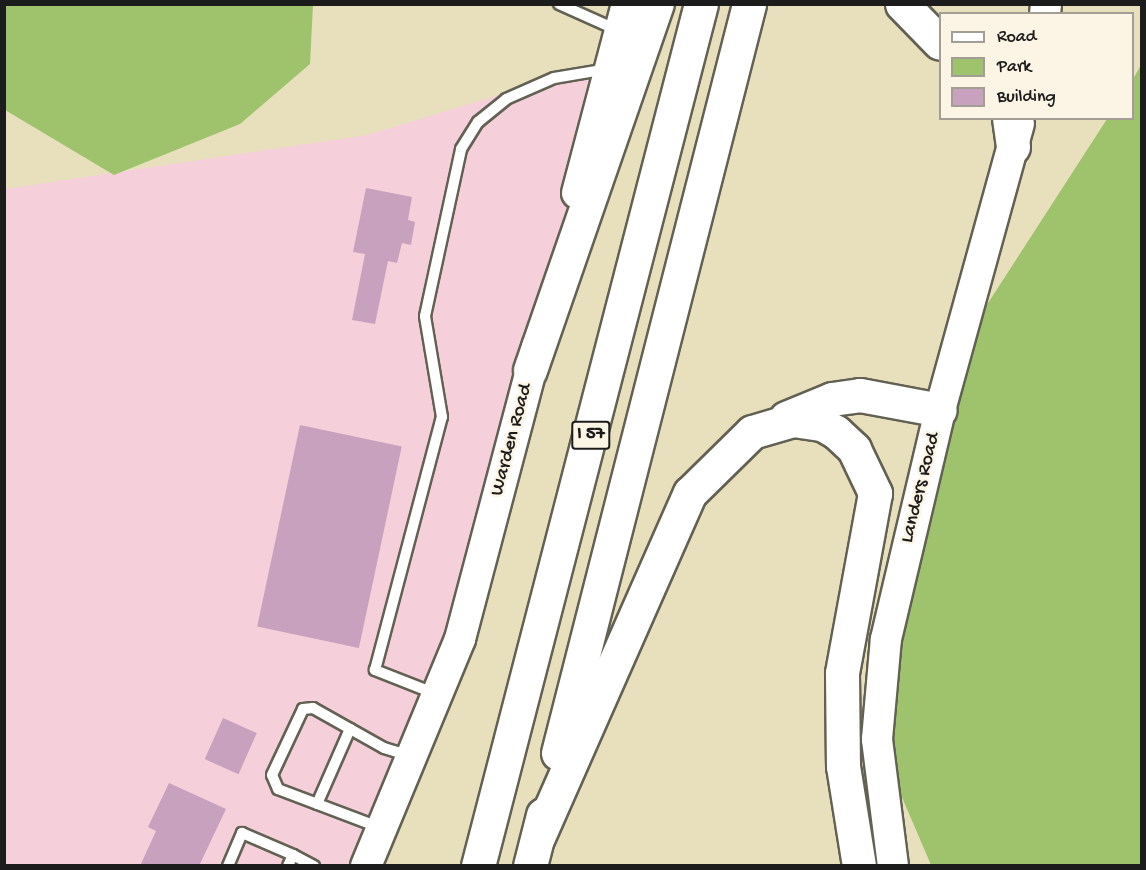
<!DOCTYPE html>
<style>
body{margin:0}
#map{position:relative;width:1146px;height:870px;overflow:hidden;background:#e8e0bc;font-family:"Gochi Hand",sans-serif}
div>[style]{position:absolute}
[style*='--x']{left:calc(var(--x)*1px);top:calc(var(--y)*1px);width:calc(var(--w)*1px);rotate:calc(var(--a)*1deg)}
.built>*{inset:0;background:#f5cfd9}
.green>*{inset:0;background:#9fc36d}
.building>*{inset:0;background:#c8a1be;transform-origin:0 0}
.roads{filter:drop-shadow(2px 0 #636154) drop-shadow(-2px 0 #636154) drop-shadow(0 2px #636154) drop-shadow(0 -2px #636154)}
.service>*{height:10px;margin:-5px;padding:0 5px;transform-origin:5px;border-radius:5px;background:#fff}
.secondary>*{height:30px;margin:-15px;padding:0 15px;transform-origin:15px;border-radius:15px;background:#fff}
.motorway>*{height:33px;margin:-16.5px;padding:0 16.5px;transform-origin:16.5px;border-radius:16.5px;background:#fff}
span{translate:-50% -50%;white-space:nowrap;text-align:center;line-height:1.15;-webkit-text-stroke:5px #fcf5e5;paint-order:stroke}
.shield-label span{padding:2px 4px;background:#fcf5e5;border:2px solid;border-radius:4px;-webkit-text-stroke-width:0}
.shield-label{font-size:18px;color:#1c1c1c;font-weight:700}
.street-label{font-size:20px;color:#1c1c1c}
.frame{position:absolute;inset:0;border:6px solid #1c1c1c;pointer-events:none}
.legend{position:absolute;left:939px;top:12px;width:195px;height:108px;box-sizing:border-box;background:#fcf5e5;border:2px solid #a29e95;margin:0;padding:8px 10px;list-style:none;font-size:18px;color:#1c1c1c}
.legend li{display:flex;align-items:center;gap:12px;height:30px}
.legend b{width:30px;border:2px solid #a29e95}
</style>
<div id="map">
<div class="built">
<i style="clip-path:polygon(612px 61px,479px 571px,363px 865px,5px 866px,5px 189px,367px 135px)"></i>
</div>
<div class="green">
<i style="clip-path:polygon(5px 4px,313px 5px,310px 64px,240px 124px,114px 175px,5px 110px)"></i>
<i style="clip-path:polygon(1141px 65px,1141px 865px,931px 865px,877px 739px,957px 351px,1107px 119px,1132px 118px,1133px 79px)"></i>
</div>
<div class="building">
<i style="clip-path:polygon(366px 188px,412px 197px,408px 220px,415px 222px,411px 245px,402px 243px,397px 263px,388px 261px,375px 324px,352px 320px,365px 254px,353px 252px)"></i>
<i style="left:300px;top:425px;width:104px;height:206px;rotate:12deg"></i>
<i style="left:223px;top:718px;width:37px;height:45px;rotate:24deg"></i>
<i style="clip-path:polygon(169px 783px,226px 809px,199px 866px,140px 866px,156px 831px,148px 827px)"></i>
</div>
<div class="roads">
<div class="service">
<i style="--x:559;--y:4;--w:64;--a:24.1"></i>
<i style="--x:436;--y:694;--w:66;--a:-158.5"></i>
<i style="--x:375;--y:670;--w:262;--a:-75.2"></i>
<i style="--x:442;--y:417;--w:102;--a:-99.6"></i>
<i style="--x:425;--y:316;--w:171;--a:-77.8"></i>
<i style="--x:461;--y:149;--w:32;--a:-58"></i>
<i style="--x:478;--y:122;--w:36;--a:-39"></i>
<i style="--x:506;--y:99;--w:52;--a:-23.6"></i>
<i style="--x:554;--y:78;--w:55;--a:-9.5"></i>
<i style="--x:317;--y:804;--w:82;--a:-66.3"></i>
<i style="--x:381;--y:828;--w:110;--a:-159.3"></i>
<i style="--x:278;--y:789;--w:15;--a:-113"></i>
<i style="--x:272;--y:775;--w:73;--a:-64.8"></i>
<i style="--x:303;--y:709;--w:10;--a:-6"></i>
<i style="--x:313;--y:708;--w:81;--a:29.4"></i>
<i style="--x:384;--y:748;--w:27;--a:17"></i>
<i style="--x:228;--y:866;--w:36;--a:-67"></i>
<i style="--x:242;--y:833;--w:56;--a:23.3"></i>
<i style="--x:288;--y:866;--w:12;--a:-66"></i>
<i style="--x:293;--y:855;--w:24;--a:28"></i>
</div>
<div class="secondary">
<i style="--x:1045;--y:14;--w:10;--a:-84"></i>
<i style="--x:577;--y:193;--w:196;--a:-75.2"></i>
<i style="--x:366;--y:866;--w:246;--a:-67.5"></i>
<i style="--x:460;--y:639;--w:302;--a:-75.2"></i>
<i style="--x:893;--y:866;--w:128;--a:-97.2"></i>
<i style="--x:877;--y:739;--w:100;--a:-84.9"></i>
<i style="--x:886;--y:639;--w:235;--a:-76.7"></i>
<i style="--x:940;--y:410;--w:297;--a:-74.6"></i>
</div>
<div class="motorway">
<i style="--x:902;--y:4;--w:54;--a:45.7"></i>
<i style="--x:1009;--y:118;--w:29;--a:82"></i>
<i style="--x:530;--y:370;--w:387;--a:-70.9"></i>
<i style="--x:786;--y:418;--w:50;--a:-22.4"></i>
<i style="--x:832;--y:399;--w:28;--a:-8"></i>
<i style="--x:860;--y:395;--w:81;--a:10.6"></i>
<i style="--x:558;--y:753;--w:773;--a:-75.69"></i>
<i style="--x:538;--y:837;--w:376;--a:-66.2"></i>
<i style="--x:690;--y:493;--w:87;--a:-44.5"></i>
<i style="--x:752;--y:432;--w:43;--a:-16.3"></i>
<i style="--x:793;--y:420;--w:29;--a:8"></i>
<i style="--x:822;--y:424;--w:16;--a:30"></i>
<i style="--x:836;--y:432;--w:25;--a:43"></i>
<i style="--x:854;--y:449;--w:49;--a:64.5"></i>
<i style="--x:875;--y:493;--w:183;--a:100.4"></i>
<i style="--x:842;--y:673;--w:93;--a:89.4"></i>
<i style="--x:843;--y:766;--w:101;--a:80.9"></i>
<i style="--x:478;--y:866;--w:890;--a:-75.5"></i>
<i style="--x:530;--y:866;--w:53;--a:-75.7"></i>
</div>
</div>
<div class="shield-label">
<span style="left:591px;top:435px">I 57</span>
</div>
<div class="street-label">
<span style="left:512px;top:440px;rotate:-75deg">Warden Road</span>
<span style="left:921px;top:488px;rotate:-76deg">Landers Road</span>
</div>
<div class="frame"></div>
<ul class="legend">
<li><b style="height:8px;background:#fff"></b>Road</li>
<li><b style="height:16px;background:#9fc36d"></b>Park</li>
<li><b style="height:16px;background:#c8a1be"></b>Building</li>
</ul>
</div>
